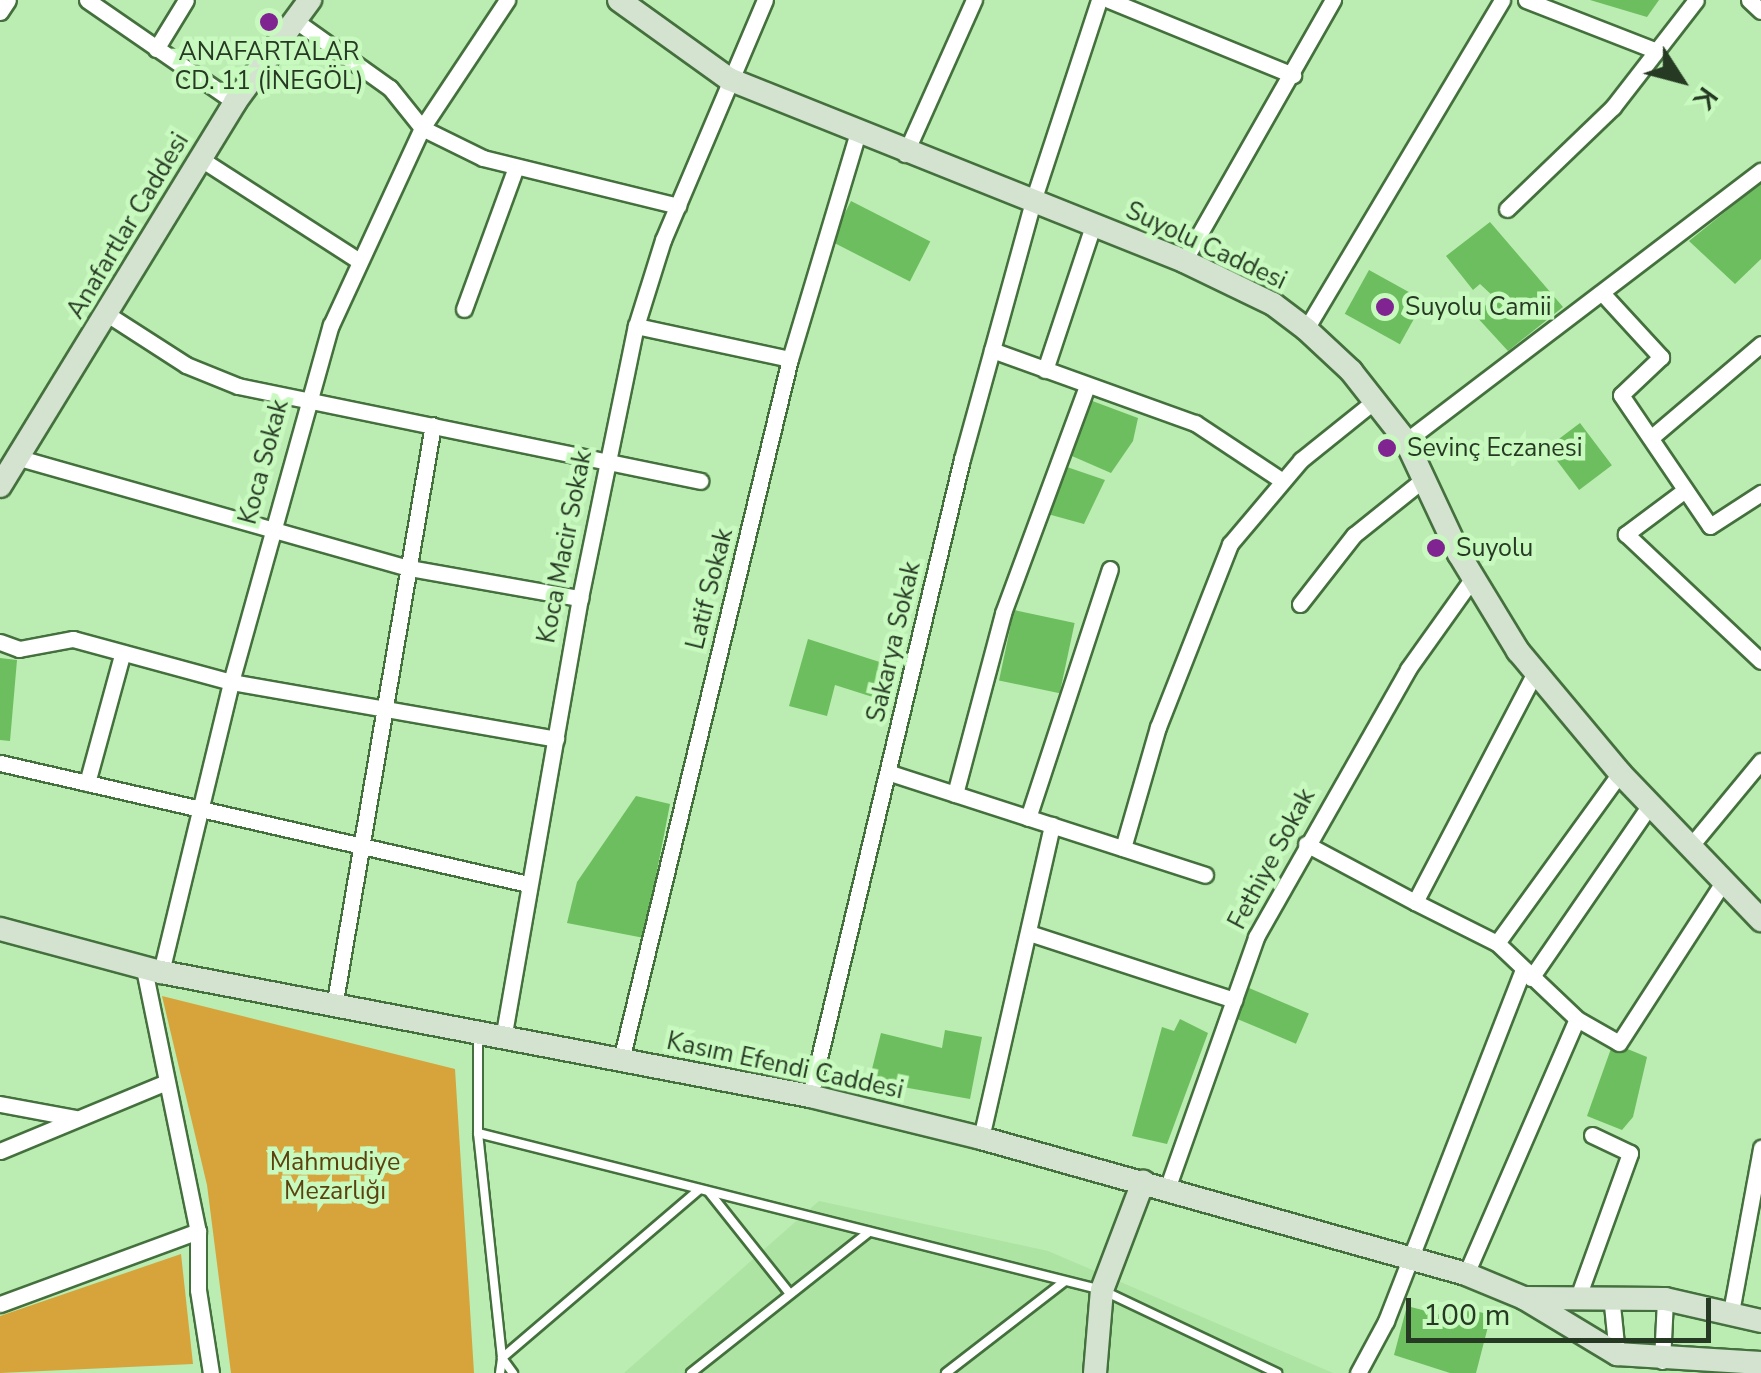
<!DOCTYPE html>
<meta charset="utf-8">
<style>
body{margin:0}
#map{position:relative;width:1761px;height:1373px;overflow:hidden;background:#bbecb2;font-family:"Nunito Sans",sans-serif}
div>[style]{position:absolute}
[style*='--x']{left:calc(var(--x)*1px);top:calc(var(--y)*1px);width:calc(var(--w)*1px);rotate:calc(var(--a)*1deg)}
.built>*{inset:0;background:#ade3a3}
.green>*{inset:0;background:#d7a33b}
.building>*{inset:0;background:#6cbe5e;transform-origin:0 0}
.roads{filter:drop-shadow(2px 0 #44703d) drop-shadow(-2px 0 #44703d) drop-shadow(0 2px #44703d) drop-shadow(0 -2px #44703d)}
.lane>*{height:8px;margin:-4px;padding:0 4px;transform-origin:4px;border-radius:4px;background:#fff}
.street>*{height:15px;margin:-7.5px;padding:0 7.5px;transform-origin:7.5px;border-radius:7.5px;background:#fff}
.secondary>*{height:22px;margin:-11px;padding:0 11px;transform-origin:11px;border-radius:11px;background:#d3e3d0}
.dots>*{width:28px;height:28px;translate:-50% -50%;box-sizing:border-box;border:5px solid #c8fabf;border-radius:50%}
span{translate:-50% -50%;white-space:nowrap;text-align:center;line-height:1.15;-webkit-text-stroke:9px #c8fabf;paint-order:stroke}
.poi-label{font-size:25px;color:#263a23}
.left{translate:0 -50%;text-align:left}
.street-label{font-size:25px;color:#263a23}
.park-label{font-size:25px;color:#5a410d}
.north{position:absolute;left:1631px;top:30px;width:100px;height:100px;-webkit-text-stroke:8px #c8fabf;paint-order:stroke;rotate:126deg;font-size:28px;font-weight:700;line-height:40px;text-align:center;color:#263a23}
.north::after{content:'';display:block;margin:auto;width:35px;height:45px;background:#263a23;clip-path:polygon(50% 0,100% 100%,50% 72%,0 100%)}
.scale{position:absolute;left:1406px;top:1298px;width:305px;height:45px;box-sizing:border-box;border:5px solid #263a23;border-top:0;padding-left:12px;font-size:30px;line-height:35px;white-space:nowrap;color:#263a23;-webkit-text-stroke:8px #c8fabf;paint-order:stroke}
</style>
<div id="map">
<div class="built">
<i style="clip-path:polygon(819px 1201px,1048px 1251px,1333px 1373px,624px 1373px)"></i>
</div>
<div class="green">
<i style="clip-path:polygon(162px 996px,455px 1069px,474px 1373px,231px 1373px,207px 1185px)"></i>
<i style="clip-path:polygon(181px 1254px,193px 1364px,0 1373px,0 1316px)"></i>
</div>
<div class="building">
<i style="clip-path:polygon(1590px 0,1659px 0,1647px 17px)"></i>
<i style="clip-path:polygon(1761px 183px,1761px 259px,1735px 284px,1689px 241px)"></i>
<i style="left:851px;top:201px;width:89px;height:45px;rotate:27deg"></i>
<i style="clip-path:polygon(1490px 222px,1563px 307px,1508px 351px,1475px 315px,1494px 297px,1480px 284px,1473px 290px,1446px 256px)"></i>
<i style="left:1369px;top:270px;width:63px;height:50px;rotate:29deg"></i>
<i style="clip-path:polygon(1087px 399px,1138px 418px,1133px 441px,1111px 473px,1065px 453px)"></i>
<i style="left:1580px;top:423px;width:53px;height:41px;rotate:53deg"></i>
<i style="clip-path:polygon(1061px 465px,1105px 480px,1084px 524px,1044px 513px)"></i>
<i style="left:1014px;top:610px;width:62px;height:72px;rotate:12deg"></i>
<i style="clip-path:polygon(808px 639px,889px 665px,879px 699px,835px 685px,827px 716px,789px 706px)"></i>
<i style="clip-path:polygon(0 658px,17px 660px,10px 741px,0 740px)"></i>
<i style="clip-path:polygon(636px 796px,670px 804px,644px 938px,567px 923px,577px 882px)"></i>
<i style="left:1249px;top:988px;width:65px;height:33px;rotate:23deg"></i>
<i style="clip-path:polygon(1180px 1019px,1208px 1033px,1167px 1144px,1132px 1136px,1162px 1027px,1174px 1031px)"></i>
<i style="clip-path:polygon(945px 1030px,982px 1037px,970px 1099px,869px 1081px,881px 1033px,942px 1048px)"></i>
<i style="clip-path:polygon(1613px 1043px,1647px 1057px,1633px 1117px,1622px 1130px,1587px 1116px)"></i>
<i style="clip-path:polygon(1407px 1306px,1457px 1319px,1460px 1307px,1491px 1315px,1476px 1373px,1450px 1373px,1394px 1355px)"></i>
</div>
<div class="roads">
<div class="lane">
<i style="--x:478;--y:1038;--w:95;--a:90"></i>
<i style="--x:478;--y:1133;--w:226;--a:83.9"></i>
<i style="--x:502;--y:1358;--w:19;--a:54"></i>
<i style="--x:478;--y:1133;--w:643;--a:14.12"></i>
<i style="--x:1102;--y:1290;--w:194;--a:25.4"></i>
<i style="--x:709;--y:1192;--w:130;--a:51.5"></i>
<i style="--x:500;--y:1373;--w:15;--a:-82"></i>
<i style="--x:502;--y:1358;--w:260;--a:-40.5"></i>
<i style="--x:691;--y:1373;--w:227;--a:-38.4"></i>
<i style="--x:946;--y:1373;--w:150;--a:-37.7"></i>
</div>
<div class="street">
<i style="--x:87;--y:0;--w:180;--a:34.6"></i>
<i style="--x:1109;--y:0;--w:199;--a:22.2"></i>
<i style="--x:1526;--y:0;--w:137;--a:21.3"></i>
<i style="--x:1749;--y:0;--w:16;--a:43"></i>
<i style="--x:0;--y:12;--w:14;--a:-56"></i>
<i style="--x:296;--y:21;--w:115;--a:35.5"></i>
<i style="--x:390;--y:88;--w:51;--a:51.3"></i>
<i style="--x:422;--y:128;--w:68;--a:26.2"></i>
<i style="--x:483;--y:158;--w:201;--a:13.8"></i>
<i style="--x:156;--y:49;--w:57;--a:-58.5"></i>
<i style="--x:905;--y:154;--w:169;--a:-65.9"></i>
<i style="--x:201;--y:159;--w:187;--a:32.8"></i>
<i style="--x:1507;--y:209;--w:147;--a:-43.9"></i>
<i style="--x:1613;--y:107;--w:135;--a:-52.2"></i>
<i style="--x:1184;--y:261;--w:301;--a:-60.3"></i>
<i style="--x:1603;--y:294;--w:86;--a:47.4"></i>
<i style="--x:1661;--y:357;--w:55;--a:136.5"></i>
<i style="--x:1621;--y:395;--w:158;--a:55.8"></i>
<i style="--x:1710;--y:526;--w:61;--a:-32.9"></i>
<i style="--x:464;--y:309;--w:148;--a:-69.9"></i>
<i style="--x:107;--y:314;--w:94;--a:32.8"></i>
<i style="--x:186;--y:365;--w:56;--a:22"></i>
<i style="--x:238;--y:386;--w:472;--a:11.6"></i>
<i style="--x:636;--y:326;--w:157;--a:12.1"></i>
<i style="--x:1306;--y:329;--w:383;--a:-59.2"></i>
<i style="--x:992;--y:350;--w:216;--a:19.8"></i>
<i style="--x:1195;--y:423;--w:103;--a:33.5"></i>
<i style="--x:1045;--y:370;--w:152;--a:-71.6"></i>
<i style="--x:1653;--y:436;--w:142;--a:-40.4"></i>
<i style="--x:1406;--y:441;--w:446;--a:-37.3"></i>
<i style="--x:16;--y:457;--w:408;--a:15.8"></i>
<i style="--x:409;--y:568;--w:174;--a:10"></i>
<i style="--x:1685;--y:490;--w:74;--a:143.3"></i>
<i style="--x:1626;--y:534;--w:185;--a:43.3"></i>
<i style="--x:1300;--y:604;--w:88;--a:-52"></i>
<i style="--x:1354;--y:535;--w:90;--a:-38.7"></i>
<i style="--x:0;--y:642;--w:20;--a:20"></i>
<i style="--x:19;--y:649;--w:55;--a:-10.5"></i>
<i style="--x:73;--y:639;--w:164;--a:15.2"></i>
<i style="--x:231;--y:682;--w:330;--a:9.9"></i>
<i style="--x:0;--y:763;--w:542;--a:12.91"></i>
<i style="--x:890;--y:773;--w:331;--a:17.9"></i>
<i style="--x:87;--y:783;--w:133;--a:-74.7"></i>
<i style="--x:955;--y:794;--w:187;--a:-75.1"></i>
<i style="--x:1003;--y:613;--w:242;--a:-69.7"></i>
<i style="--x:1028;--y:818;--w:262;--a:-71.8"></i>
<i style="--x:1306;--y:844;--w:123;--a:28"></i>
<i style="--x:1415;--y:902;--w:259;--a:-62.4"></i>
<i style="--x:1123;--y:848;--w:126;--a:-73.9"></i>
<i style="--x:1158;--y:727;--w:197;--a:-68.5"></i>
<i style="--x:1230;--y:544;--w:110;--a:-49.8"></i>
<i style="--x:1301;--y:460;--w:97;--a:-38.8"></i>
<i style="--x:1689;--y:848;--w:113;--a:-50.4"></i>
<i style="--x:1415;--y:902;--w:92;--a:26.6"></i>
<i style="--x:1497;--y:943;--w:110;--a:43.5"></i>
<i style="--x:1029;--y:933;--w:216;--a:18.1"></i>
<i style="--x:1497;--y:943;--w:210;--a:-54.1"></i>
<i style="--x:144;--y:969;--w:268;--a:78.4"></i>
<i style="--x:198;--y:1231;--w:59;--a:90"></i>
<i style="--x:198;--y:1290;--w:84;--a:81.1"></i>
<i style="--x:161;--y:972;--w:298;--a:-76.4"></i>
<i style="--x:231;--y:682;--w:371;--a:-74.4"></i>
<i style="--x:331;--y:325;--w:217;--a:-65.2"></i>
<i style="--x:422;--y:128;--w:154;--a:-56.4"></i>
<i style="--x:1531;--y:978;--w:210;--a:-55.5"></i>
<i style="--x:334;--y:1007;--w:590;--a:-80.35"></i>
<i style="--x:503;--y:1039;--w:448;--a:-80.1"></i>
<i style="--x:580;--y:598;--w:278;--a:-78.4"></i>
<i style="--x:636;--y:326;--w:90;--a:-72.6"></i>
<i style="--x:663;--y:240;--w:261;--a:-67"></i>
<i style="--x:621;--y:1060;--w:721;--a:-76.45"></i>
<i style="--x:790;--y:359;--w:236;--a:-73.3"></i>
<i style="--x:810;--y:1096;--w:655;--a:-76.58"></i>
<i style="--x:962;--y:459;--w:268;--a:-74.6"></i>
<i style="--x:1033;--y:201;--w:212;--a:-71.8"></i>
<i style="--x:0;--y:1104;--w:76;--a:10.6"></i>
<i style="--x:981;--y:1138;--w:321;--a:-77.2"></i>
<i style="--x:0;--y:1151;--w:178;--a:-22.5"></i>
<i style="--x:1167;--y:1189;--w:267;--a:-70.5"></i>
<i style="--x:1256;--y:937;--w:308;--a:-60.4"></i>
<i style="--x:1408;--y:669;--w:112;--a:-54.5"></i>
<i style="--x:1466;--y:1274;--w:278;--a:-66.5"></i>
<i style="--x:1577;--y:1019;--w:48;--a:29.7"></i>
<i style="--x:1619;--y:1043;--w:192;--a:-57.1"></i>
<i style="--x:1611;--y:1295;--w:59;--a:84.2"></i>
<i style="--x:1578;--y:1297;--w:153;--a:-70.1"></i>
<i style="--x:1630;--y:1153;--w:42;--a:-154.7"></i>
<i style="--x:0;--y:1304;--w:211;--a:-20.2"></i>
<i style="--x:1731;--y:1312;--w:167;--a:-79.6"></i>
<i style="--x:1662;--y:1361;--w:62;--a:-87.2"></i>
<i style="--x:1358;--y:1373;--w:59;--a:-61.7"></i>
<i style="--x:1386;--y:1321;--w:377;--a:-68.7"></i>
</div>
<div class="secondary">
<i style="--x:619;--y:0;--w:135;--a:35.7"></i>
<i style="--x:729;--y:79;--w:490;--a:21.8"></i>
<i style="--x:1184;--y:261;--w:99;--a:25.8"></i>
<i style="--x:1273;--y:304;--w:41;--a:37.1"></i>
<i style="--x:1306;--y:329;--w:62;--a:43"></i>
<i style="--x:1351;--y:371;--w:89;--a:51.8"></i>
<i style="--x:1406;--y:441;--w:125;--a:64.9"></i>
<i style="--x:1459;--y:554;--w:114;--a:58.7"></i>
<i style="--x:1518;--y:651;--w:159;--a:50.1"></i>
<i style="--x:1620;--y:773;--w:204;--a:46.2"></i>
<i style="--x:0;--y:486;--w:450;--a:-58.5"></i>
<i style="--x:235;--y:102;--w:127;--a:-53.7"></i>
<i style="--x:0;--y:929;--w:167;--a:15"></i>
<i style="--x:161;--y:972;--w:661;--a:10.82"></i>
<i style="--x:810;--y:1096;--w:176;--a:13.8"></i>
<i style="--x:981;--y:1138;--w:504;--a:15.66"></i>
<i style="--x:1466;--y:1274;--w:63;--a:22.5"></i>
<i style="--x:1524;--y:1298;--w:109;--a:31.1"></i>
<i style="--x:1617;--y:1354;--w:144;--a:3.6"></i>
<i style="--x:1524;--y:1298;--w:141;--a:0.4"></i>
<i style="--x:1665;--y:1299;--w:98;--a:12.9"></i>
<i style="--x:1095;--y:1373;--w:83;--a:-85.2"></i>
<i style="--x:1102;--y:1290;--w:116;--a:-69.2"></i>
</div>
</div>
<div class="dots">
<i style="left:269px;top:22px;background:#802491"></i>
<i style="left:1385px;top:307px;background:#802491"></i>
<i style="left:1387px;top:448px;background:#802491"></i>
<i style="left:1436px;top:548px;background:#802491"></i>
</div>
<div class="poi-label">
<span style="left:269px;top:67px">ANAFARTALAR<br>CD. 11 (İNEGÖL)</span>
<span class="left" style="left:1405px;top:307px">Suyolu Camii</span>
<span class="left" style="left:1407px;top:448px">Sevinç Eczanesi</span>
<span class="left" style="left:1456px;top:548px">Suyolu</span>
</div>
<div class="street-label">
<span style="left:128px;top:226px;rotate:-59deg">Anafartlar Caddesi</span>
<span style="left:1206px;top:246px;rotate:25deg">Suyolu Caddesi</span>
<span style="left:264px;top:462px;rotate:-75deg">Koca Sokak</span>
<span style="left:565px;top:547px;rotate:-79deg">Koca Macir Sokak</span>
<span style="left:710px;top:589px;rotate:-76deg">Latif Sokak</span>
<span style="left:894px;top:642px;rotate:-77deg">Sakarya Sokak</span>
<span style="left:1272px;top:859px;rotate:-62deg">Fethiye Sokak</span>
<span style="left:785px;top:1066px;rotate:12deg">Kasım Efendi Caddesi</span>
</div>
<div class="park-label">
<span style="left:335px;top:1177px">Mahmudiye<br>Mezarlığı</span>
</div>
<div class="north">K</div>
<div class="scale">100 m</div>
</div>
